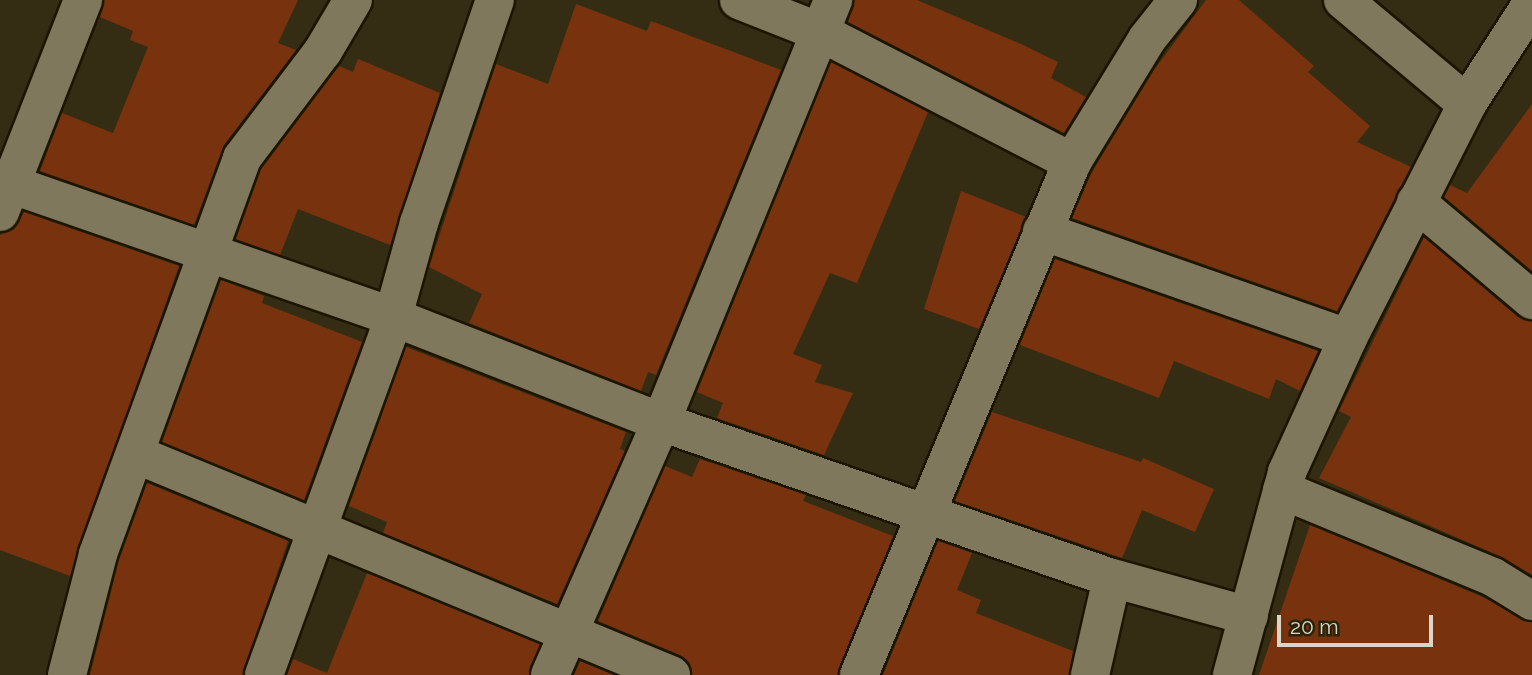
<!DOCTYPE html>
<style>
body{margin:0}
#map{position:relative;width:1532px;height:675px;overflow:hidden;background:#342d13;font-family:Raleway,sans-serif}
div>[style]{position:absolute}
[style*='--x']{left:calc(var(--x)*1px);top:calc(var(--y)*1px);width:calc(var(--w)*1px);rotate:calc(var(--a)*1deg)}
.building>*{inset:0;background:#78330e}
.roads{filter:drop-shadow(2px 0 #1c1500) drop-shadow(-2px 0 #1c1500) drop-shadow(0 2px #1c1500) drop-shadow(0 -2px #1c1500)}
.street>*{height:38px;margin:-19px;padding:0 19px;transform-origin:19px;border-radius:19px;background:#80785c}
span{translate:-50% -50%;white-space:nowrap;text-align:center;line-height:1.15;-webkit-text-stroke:7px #2a2309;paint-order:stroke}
.scale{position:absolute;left:1277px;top:615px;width:156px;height:32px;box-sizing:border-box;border:4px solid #dad6c7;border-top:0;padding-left:9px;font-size:21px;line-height:24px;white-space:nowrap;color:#dad6c7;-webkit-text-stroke:5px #2a2309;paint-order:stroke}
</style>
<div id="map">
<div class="building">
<i style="clip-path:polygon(104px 0,298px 0,278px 43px,296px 50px,224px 145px,194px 225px,40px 171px,62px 113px,113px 133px,148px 47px,130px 40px,133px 31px,100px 17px)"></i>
<i style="clip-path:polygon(854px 0,917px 0,1021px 44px,1058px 62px,1051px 78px,1086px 97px,1064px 133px,848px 22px)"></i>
<i style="clip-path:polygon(1206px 0,1239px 0,1314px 66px,1308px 72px,1370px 126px,1357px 142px,1411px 167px,1337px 311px,1072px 218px,1092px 172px,1154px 70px)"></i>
<i style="clip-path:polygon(576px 4px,647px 31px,651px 21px,781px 70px,656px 375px,648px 372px,641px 391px,469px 323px,482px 294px,429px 267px,496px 64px,548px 84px)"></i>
<i style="clip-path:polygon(358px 59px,440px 93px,390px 245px,298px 209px,280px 255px,236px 239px,261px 169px,339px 66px,353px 72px)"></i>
<i style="clip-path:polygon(831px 62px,928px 112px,857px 283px,830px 273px,793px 354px,822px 365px,815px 382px,853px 393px,824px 455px,717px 418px,723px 403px,697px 392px)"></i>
<i style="clip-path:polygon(1532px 104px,1532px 271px,1444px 197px,1450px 185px,1467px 193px)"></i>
<i style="clip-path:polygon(961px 191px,1026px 217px,979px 329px,924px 309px)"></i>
<i style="clip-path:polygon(24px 212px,179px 266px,70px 576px,0 550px,0 235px,14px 229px)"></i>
<i style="clip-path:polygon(1424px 237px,1518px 317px,1532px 321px,1532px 575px,1502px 557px,1319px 478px,1351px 417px,1339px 411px)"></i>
<i style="clip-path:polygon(1055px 259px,1318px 351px,1300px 391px,1276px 379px,1269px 399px,1174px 361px,1159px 398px,1020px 345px)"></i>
<i style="clip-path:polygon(221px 280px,264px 296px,262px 303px,362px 342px,304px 500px,162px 442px)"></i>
<i style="clip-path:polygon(406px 347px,626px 432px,620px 449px,625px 451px,557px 604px,383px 533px,387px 522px,349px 506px)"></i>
<i style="clip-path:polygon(992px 412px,1141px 462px,1143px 458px,1214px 489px,1195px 532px,1142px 510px,1122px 558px,955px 501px)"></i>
<i style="clip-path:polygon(700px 459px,806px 495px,803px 501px,893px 536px,838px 675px,692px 675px,689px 662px,680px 655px,598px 621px,665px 466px,692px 477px)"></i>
<i style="clip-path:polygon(147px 483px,288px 541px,243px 675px,90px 675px,119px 560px)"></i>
<i style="clip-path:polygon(1310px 525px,1483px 597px,1532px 623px,1532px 675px,1259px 675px)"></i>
<i style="clip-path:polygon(938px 541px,972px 553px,957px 590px,981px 600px,976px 613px,1073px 651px,1069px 675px,883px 675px)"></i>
<i style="clip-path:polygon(367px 573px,540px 644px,529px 675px,287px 675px,293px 659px,327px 673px)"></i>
<i style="clip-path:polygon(580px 661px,614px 675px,574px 675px)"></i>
</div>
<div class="roads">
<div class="street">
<i style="--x:739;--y:0;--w:87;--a:21.6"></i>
<i style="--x:820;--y:32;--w:284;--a:27.3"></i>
<i style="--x:1343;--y:0;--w:162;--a:40"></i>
<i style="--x:10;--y:184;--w:405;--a:19.1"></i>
<i style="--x:393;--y:317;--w:288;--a:21.4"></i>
<i style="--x:661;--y:422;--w:477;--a:19.1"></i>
<i style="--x:1112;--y:578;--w:142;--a:15.5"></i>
<i style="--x:1416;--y:202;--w:152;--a:40.2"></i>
<i style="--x:0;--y:212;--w:228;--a:-68.6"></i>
<i style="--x:1042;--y:231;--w:324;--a:19.3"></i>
<i style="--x:135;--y:454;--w:580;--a:22.41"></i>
<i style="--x:1282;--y:490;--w:228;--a:22.4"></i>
<i style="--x:1493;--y:577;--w:46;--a:31.6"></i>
<i style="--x:67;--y:675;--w:125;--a:-75.6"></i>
<i style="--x:98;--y:554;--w:421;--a:-70"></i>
<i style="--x:242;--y:158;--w:134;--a:-52.9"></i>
<i style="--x:323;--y:51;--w:59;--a:-59.5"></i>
<i style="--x:264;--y:675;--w:366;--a:-70"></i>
<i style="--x:389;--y:331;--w:112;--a:-74.5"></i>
<i style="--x:419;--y:223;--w:236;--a:-71.2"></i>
<i style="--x:550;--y:675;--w:276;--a:-66.3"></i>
<i style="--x:661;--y:422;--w:456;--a:-67.8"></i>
<i style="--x:859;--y:675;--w:555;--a:-67.45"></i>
<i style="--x:1072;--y:162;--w:144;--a:-58.6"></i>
<i style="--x:1147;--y:39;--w:50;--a:-51.5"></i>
<i style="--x:1090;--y:675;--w:99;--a:-77.2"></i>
<i style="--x:1232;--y:675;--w:210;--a:-74.8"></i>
<i style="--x:1287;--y:472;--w:147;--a:-65.5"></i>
<i style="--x:1348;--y:338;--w:263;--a:-63"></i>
<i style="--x:1467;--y:104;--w:120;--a:-57.2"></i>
</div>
</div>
<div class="scale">20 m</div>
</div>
